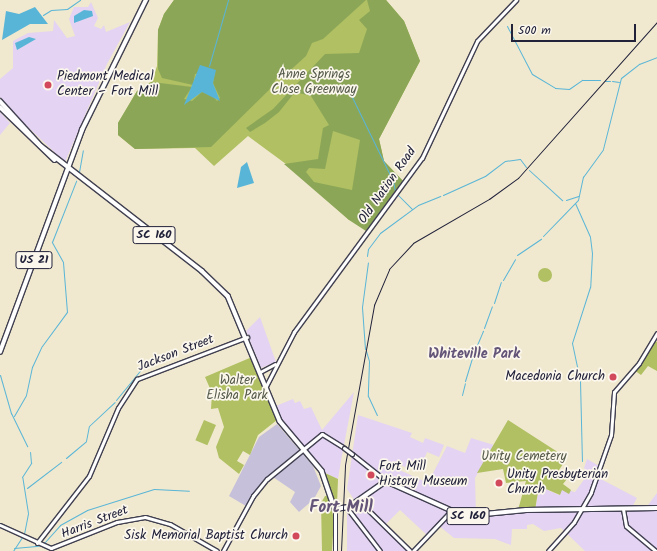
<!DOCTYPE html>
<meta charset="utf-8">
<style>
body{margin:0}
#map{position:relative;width:657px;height:551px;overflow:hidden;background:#f0e9cf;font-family:Kalam,sans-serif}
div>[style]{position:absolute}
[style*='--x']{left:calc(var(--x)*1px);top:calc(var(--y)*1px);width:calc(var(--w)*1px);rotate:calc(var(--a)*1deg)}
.built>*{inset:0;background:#e4d3f2}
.industrial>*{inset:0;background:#c6c0da}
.green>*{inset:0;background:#b0c062;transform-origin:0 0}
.round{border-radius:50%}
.forest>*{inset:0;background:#8ca658}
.water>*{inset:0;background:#59b5d7}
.stream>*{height:1px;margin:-0.5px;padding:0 0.5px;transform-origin:0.5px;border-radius:0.5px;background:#59b5d7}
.roads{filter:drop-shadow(1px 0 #414051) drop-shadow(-1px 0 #414051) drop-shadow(0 1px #414051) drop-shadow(0 -1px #414051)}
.secondary>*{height:3px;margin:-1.5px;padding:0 1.5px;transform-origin:1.5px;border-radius:1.5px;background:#fff}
.primary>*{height:3.5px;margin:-1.75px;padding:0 1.75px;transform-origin:1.75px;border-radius:1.75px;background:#fff}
.rail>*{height:1px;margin:-0.5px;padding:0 0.5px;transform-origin:0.5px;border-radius:0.5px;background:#22223b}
.bridges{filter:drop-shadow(1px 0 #414051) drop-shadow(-1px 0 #414051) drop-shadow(0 1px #414051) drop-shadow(0 -1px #414051)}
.secondary-bridge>*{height:3px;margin:-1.5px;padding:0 1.5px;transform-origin:1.5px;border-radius:1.5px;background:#fff}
.dots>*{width:11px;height:11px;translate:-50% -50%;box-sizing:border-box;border:2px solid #fbf7ec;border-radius:50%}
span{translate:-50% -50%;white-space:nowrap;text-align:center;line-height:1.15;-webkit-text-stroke:3.5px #fbf7ec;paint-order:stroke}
.shield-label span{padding:1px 3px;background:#fbf7ec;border:1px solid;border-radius:3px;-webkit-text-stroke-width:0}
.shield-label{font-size:12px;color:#22223b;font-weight:700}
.park-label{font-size:13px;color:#545949}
.poi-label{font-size:13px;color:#22223b}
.left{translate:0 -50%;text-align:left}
.right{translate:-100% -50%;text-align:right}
.street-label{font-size:13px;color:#22223b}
.neighbourhood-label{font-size:14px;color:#635478;font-weight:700}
.district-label{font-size:17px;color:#635478;font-weight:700}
.scale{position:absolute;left:511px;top:24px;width:125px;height:18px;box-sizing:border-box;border:2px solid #22223b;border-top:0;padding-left:5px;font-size:12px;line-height:14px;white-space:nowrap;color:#22223b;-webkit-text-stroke:3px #fbf7ec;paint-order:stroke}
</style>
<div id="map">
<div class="built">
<i style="clip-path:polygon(91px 2px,98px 18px,94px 26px,101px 29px,104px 25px,106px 32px,130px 22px,107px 64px,65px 162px,14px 114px,0 97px,0 79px,13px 68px,13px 41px,28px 33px,53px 31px,54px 20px,67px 38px,75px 36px,69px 19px,74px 7px,88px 7px)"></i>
<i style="clip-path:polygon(0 112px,10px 123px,0 135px)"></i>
<i style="clip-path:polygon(260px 317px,276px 362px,261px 368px,246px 331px)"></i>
<i style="clip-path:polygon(354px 392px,341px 461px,338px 479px,325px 473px,285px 428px,276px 406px,293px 399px,295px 403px,300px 401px,304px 409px,311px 407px,322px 430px)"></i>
<i style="clip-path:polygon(358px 415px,412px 433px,410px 437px,423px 443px,425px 438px,444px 445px,439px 457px,427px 452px,422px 464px,412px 461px,408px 469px,396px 462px,393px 467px,428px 483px,447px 446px,465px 453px,471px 438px,494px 445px,475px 478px,476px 514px,452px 511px,462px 516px,535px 511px,539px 486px,559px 495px,562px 489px,575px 492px,588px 474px,584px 468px,587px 459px,601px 467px,597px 477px,637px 498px,631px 509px,645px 509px,657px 493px,657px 551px,585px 551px,561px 528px,544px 531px,533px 524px,527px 525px,527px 529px,512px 529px,511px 545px,495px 539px,454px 538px,438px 525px,428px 536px,400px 510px,384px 526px,411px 551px,347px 551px,347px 509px,355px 501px,347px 489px)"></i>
</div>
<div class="industrial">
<i style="clip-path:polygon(277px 424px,313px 466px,321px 486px,314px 499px,299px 512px,290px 502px,295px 492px,270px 475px,246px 506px,229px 496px,259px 437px)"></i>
</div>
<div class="green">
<i style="clip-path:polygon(174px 0,386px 0,404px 21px,420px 61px,379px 139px,384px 161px,403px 181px,349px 220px,290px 167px,248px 136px,214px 166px,195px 148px,135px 149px,118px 135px,118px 123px,137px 91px,152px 81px,157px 66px,158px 30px,164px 14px)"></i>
<i class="round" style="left:538px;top:268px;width:14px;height:14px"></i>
<i style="clip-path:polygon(654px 340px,657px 342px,657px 371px,648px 366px,641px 375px,634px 370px)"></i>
<i style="clip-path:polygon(252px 357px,277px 420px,258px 435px,250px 455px,243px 451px,237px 461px,244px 465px,239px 474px,219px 458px,216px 447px,224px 427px,218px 408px,211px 409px,212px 393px,205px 377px)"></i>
<i style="left:204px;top:420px;width:13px;height:22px;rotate:23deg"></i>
<i style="clip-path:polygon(508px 420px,567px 458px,557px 473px,567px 479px,563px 484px,571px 490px,569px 494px,562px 490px,560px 495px,539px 486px,535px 510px,518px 510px,526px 481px,506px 483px,503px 469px,477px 473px)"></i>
<i style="clip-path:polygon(325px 473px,338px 479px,337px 505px,335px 503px)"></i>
<i style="clip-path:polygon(325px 496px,328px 496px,334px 519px,332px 551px,322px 551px,321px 503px)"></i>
</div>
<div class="forest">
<i style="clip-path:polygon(174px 0,366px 0,323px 39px,312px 43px,306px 56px,284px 76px,278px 76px,269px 90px,211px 147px,135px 149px,118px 135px,118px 123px,137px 91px,152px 82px,192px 87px,184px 99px,192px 101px,202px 92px,212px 95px,217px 101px,220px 98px,213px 83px,215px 70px,195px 74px,193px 85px,162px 78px,158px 69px,158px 30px,164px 14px)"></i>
<i style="clip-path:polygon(evenodd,367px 0,386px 0,404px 21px,420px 61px,379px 139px,384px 161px,403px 181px,366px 231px,349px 220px,284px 164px,318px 159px,323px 128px,329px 125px,311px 96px,295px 92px,279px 112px,265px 123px,250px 132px,246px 128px,273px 109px,325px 54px,359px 53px,367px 29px,359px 20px,370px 11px,367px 0,333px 131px,360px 140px,352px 190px,314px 182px,306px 172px,309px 168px,325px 169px,333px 131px)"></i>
</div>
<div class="water">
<i style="clip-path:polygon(35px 7px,48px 24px,30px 24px,2px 40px,6px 11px,19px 14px)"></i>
<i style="clip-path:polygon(84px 10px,92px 11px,93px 16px,74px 23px,74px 16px)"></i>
<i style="clip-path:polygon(29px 37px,36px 39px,17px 50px,15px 43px)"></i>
<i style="clip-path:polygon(200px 65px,216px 70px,213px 83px,220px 101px,202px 92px,184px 105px)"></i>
<i style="clip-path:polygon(247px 162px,254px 183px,237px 188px,241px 167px)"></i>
</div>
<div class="stream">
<i style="--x:43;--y:15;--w:9;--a:-32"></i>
<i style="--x:51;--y:10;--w:16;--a:-4"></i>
<i style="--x:67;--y:9;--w:16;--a:-35"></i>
<i style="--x:507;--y:26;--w:54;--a:62.5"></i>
<i style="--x:532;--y:74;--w:27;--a:31"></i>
<i style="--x:555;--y:88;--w:14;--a:4"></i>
<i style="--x:569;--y:89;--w:16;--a:-35"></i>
<i style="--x:582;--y:80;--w:18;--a:0"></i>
<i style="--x:209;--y:66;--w:69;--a:-73.9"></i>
<i style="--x:605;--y:81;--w:5;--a:0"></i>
<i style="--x:612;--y:81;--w:7;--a:8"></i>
<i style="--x:350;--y:93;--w:98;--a:64"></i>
<i style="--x:393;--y:181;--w:10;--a:79"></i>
<i style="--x:529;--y:170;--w:45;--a:42.3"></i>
<i style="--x:79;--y:172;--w:22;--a:-80"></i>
<i style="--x:397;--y:194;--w:21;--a:45"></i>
<i style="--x:443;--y:195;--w:46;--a:-24.3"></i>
<i style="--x:485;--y:176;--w:25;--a:-37"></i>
<i style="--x:505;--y:161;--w:15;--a:-8"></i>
<i style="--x:520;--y:159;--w:10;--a:53"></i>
<i style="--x:566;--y:200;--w:13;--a:-18"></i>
<i style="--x:575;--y:203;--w:37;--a:66"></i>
<i style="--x:590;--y:237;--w:16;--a:83"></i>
<i style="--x:592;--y:253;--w:34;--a:93"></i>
<i style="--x:590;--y:287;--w:59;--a:107.8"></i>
<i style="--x:572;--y:343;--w:39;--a:78"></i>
<i style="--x:580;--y:381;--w:80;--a:88.6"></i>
<i style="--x:543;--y:236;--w:50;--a:-45.8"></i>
<i style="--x:578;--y:200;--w:24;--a:-78"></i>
<i style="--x:583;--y:177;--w:34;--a:-54"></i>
<i style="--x:603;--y:149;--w:73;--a:-75.8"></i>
<i style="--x:621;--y:78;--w:23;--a:-38"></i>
<i style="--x:639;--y:64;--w:19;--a:-21"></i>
<i style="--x:517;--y:255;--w:29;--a:-34"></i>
<i style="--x:367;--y:256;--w:7;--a:-82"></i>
<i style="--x:368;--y:249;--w:20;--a:-53"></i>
<i style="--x:380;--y:233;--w:47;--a:-36.4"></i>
<i style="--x:418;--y:205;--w:24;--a:-22"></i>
<i style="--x:503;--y:280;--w:24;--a:-60"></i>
<i style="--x:494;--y:303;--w:22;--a:-72"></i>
<i style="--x:484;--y:328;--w:23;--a:-70"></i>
<i style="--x:365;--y:349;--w:42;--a:-94.1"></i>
<i style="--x:362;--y:307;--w:45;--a:-82.4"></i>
<i style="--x:366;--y:351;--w:10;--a:73"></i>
<i style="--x:369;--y:361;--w:35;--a:92"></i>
<i style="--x:368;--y:396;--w:21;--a:65"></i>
<i style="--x:474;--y:352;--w:23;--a:-67"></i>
<i style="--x:0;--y:375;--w:40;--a:74"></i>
<i style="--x:11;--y:413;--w:37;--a:64"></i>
<i style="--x:465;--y:381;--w:27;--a:-73"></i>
<i style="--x:462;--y:395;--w:12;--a:-76"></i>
<i style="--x:116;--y:400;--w:43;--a:-50.7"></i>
<i style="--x:143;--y:367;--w:30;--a:-23"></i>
<i style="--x:14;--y:416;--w:24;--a:-60"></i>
<i style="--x:26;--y:395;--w:29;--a:-78"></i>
<i style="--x:32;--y:367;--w:23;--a:-65"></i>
<i style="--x:42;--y:346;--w:42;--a:-53.7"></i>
<i style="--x:67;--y:312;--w:50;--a:-94.6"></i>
<i style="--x:63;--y:262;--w:23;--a:-119"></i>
<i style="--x:52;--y:242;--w:66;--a:-68.5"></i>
<i style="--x:66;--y:458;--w:26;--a:-40"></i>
<i style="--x:86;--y:441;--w:15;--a:-79"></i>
<i style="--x:89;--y:426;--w:35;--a:-43"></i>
<i style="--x:27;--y:488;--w:43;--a:-37.4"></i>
<i style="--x:24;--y:534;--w:21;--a:-79"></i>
<i style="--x:28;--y:513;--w:36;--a:-99"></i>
<i style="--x:22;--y:477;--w:17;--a:-57"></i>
<i style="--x:31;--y:463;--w:11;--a:-95"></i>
<i style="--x:44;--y:543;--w:24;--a:-48"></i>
<i style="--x:60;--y:525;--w:31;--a:-29"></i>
<i style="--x:87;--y:510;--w:70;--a:-17.4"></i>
<i style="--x:154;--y:489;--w:35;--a:3"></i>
<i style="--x:14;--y:548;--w:25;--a:-5"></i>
<i style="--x:13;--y:551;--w:17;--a:-57"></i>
</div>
<div class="roads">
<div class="secondary">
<i style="--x:260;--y:372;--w:17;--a:-28"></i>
<i style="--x:266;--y:386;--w:61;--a:-62.6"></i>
<i style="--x:294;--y:332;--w:216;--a:-53.7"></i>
<i style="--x:422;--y:158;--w:129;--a:-64.8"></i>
<i style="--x:477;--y:41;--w:57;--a:-46.4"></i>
<i style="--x:352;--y:454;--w:43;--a:38.5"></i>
<i style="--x:359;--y:501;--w:71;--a:44.4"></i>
<i style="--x:347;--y:508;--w:54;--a:52.5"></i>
<i style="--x:335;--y:509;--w:42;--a:90"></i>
<i style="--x:623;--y:509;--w:17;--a:80"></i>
<i style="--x:626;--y:526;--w:39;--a:40"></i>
<i style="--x:0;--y:525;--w:56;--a:24.3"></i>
<i style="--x:51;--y:548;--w:71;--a:-21.5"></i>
<i style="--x:117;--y:522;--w:28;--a:-10"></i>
<i style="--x:145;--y:517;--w:26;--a:16"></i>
<i style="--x:170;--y:524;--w:54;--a:29.9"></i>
<i style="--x:37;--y:543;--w:85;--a:-52.2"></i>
<i style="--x:89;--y:476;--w:74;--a:-66.9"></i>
<i style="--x:118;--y:408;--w:35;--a:-57"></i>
<i style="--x:137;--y:379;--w:118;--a:-20.9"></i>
<i style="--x:223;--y:551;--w:63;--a:-61.4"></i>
<i style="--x:253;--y:496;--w:22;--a:-51"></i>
<i style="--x:267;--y:479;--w:71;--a:-39.3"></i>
<i style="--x:322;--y:434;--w:26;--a:32"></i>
<i style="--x:413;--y:551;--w:55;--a:-46.5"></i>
<i style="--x:548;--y:551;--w:39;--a:-48"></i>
<i style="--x:574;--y:522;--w:34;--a:-60"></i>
<i style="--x:591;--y:492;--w:60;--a:-70.7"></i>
<i style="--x:611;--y:435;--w:43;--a:-86"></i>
<i style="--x:614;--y:392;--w:38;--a:-49"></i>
<i style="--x:639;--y:363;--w:35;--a:-59"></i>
</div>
<div class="primary">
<i style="--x:0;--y:101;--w:61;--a:47.7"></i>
<i style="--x:41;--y:146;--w:204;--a:37.8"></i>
<i style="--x:202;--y:271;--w:36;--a:44"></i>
<i style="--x:228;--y:296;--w:135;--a:67.4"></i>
<i style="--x:280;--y:421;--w:65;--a:50"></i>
<i style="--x:322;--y:471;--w:40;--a:71.1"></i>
<i style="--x:335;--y:509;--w:14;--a:-8"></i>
<i style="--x:349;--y:507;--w:45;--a:-35.1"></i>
<i style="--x:386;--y:481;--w:85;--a:24.2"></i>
<i style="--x:464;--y:516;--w:62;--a:-5.5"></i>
<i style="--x:526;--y:510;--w:131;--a:-0.9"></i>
<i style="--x:0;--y:107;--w:76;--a:43.9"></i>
<i style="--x:0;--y:352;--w:237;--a:-69.7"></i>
<i style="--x:82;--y:130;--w:145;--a:-63.8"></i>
</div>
</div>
<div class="rail">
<i style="--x:341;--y:551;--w:86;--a:-87.3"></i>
<i style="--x:345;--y:465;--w:163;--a:-79.7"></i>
<i style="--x:374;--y:305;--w:39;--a:-67"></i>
<i style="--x:389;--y:269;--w:35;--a:-47"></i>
<i style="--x:413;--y:243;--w:88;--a:-30.1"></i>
<i style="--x:489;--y:199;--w:36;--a:-36"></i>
<i style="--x:518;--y:178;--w:209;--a:-48.3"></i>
</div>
<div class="bridges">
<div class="secondary-bridge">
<i style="--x:344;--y:448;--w:10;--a:37"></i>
</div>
</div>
<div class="dots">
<i style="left:48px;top:85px;background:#d1495b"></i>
<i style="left:613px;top:377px;background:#d1495b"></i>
<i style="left:371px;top:475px;background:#d1495b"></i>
<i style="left:499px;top:483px;background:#d1495b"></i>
<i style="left:296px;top:536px;background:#d1495b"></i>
</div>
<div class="shield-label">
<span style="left:154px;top:235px">SC 160</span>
<span style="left:34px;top:260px">US 21</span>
<span style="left:468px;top:516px">SC 160</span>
</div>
<div class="park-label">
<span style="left:314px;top:83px">Anne Springs<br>Close Greenway</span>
<span style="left:237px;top:389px">Walter<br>Elisha Park</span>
<span style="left:524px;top:457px">Unity Cemetery</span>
</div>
<div class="poi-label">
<span class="left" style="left:57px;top:85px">Piedmont Medical<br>Center – Fort Mill</span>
<span class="right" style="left:605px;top:377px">Macedonia Church</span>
<span class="left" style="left:379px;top:475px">Fort Mill<br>History Museum</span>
<span class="left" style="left:507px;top:483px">Unity Presbyterian<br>Church</span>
<span class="right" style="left:288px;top:536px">Sisk Memorial Baptist Church</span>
</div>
<div class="street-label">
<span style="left:388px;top:186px;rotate:-55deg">Old Nation Road</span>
<span style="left:176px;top:354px;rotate:-21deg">Jackson Street</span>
<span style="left:95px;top:523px;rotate:-21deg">Harris Street</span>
</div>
<div class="neighbourhood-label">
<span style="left:474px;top:354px">Whiteville Park</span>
</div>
<div class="district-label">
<span style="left:341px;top:508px">Fort Mill</span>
</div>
<div class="scale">500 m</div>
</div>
